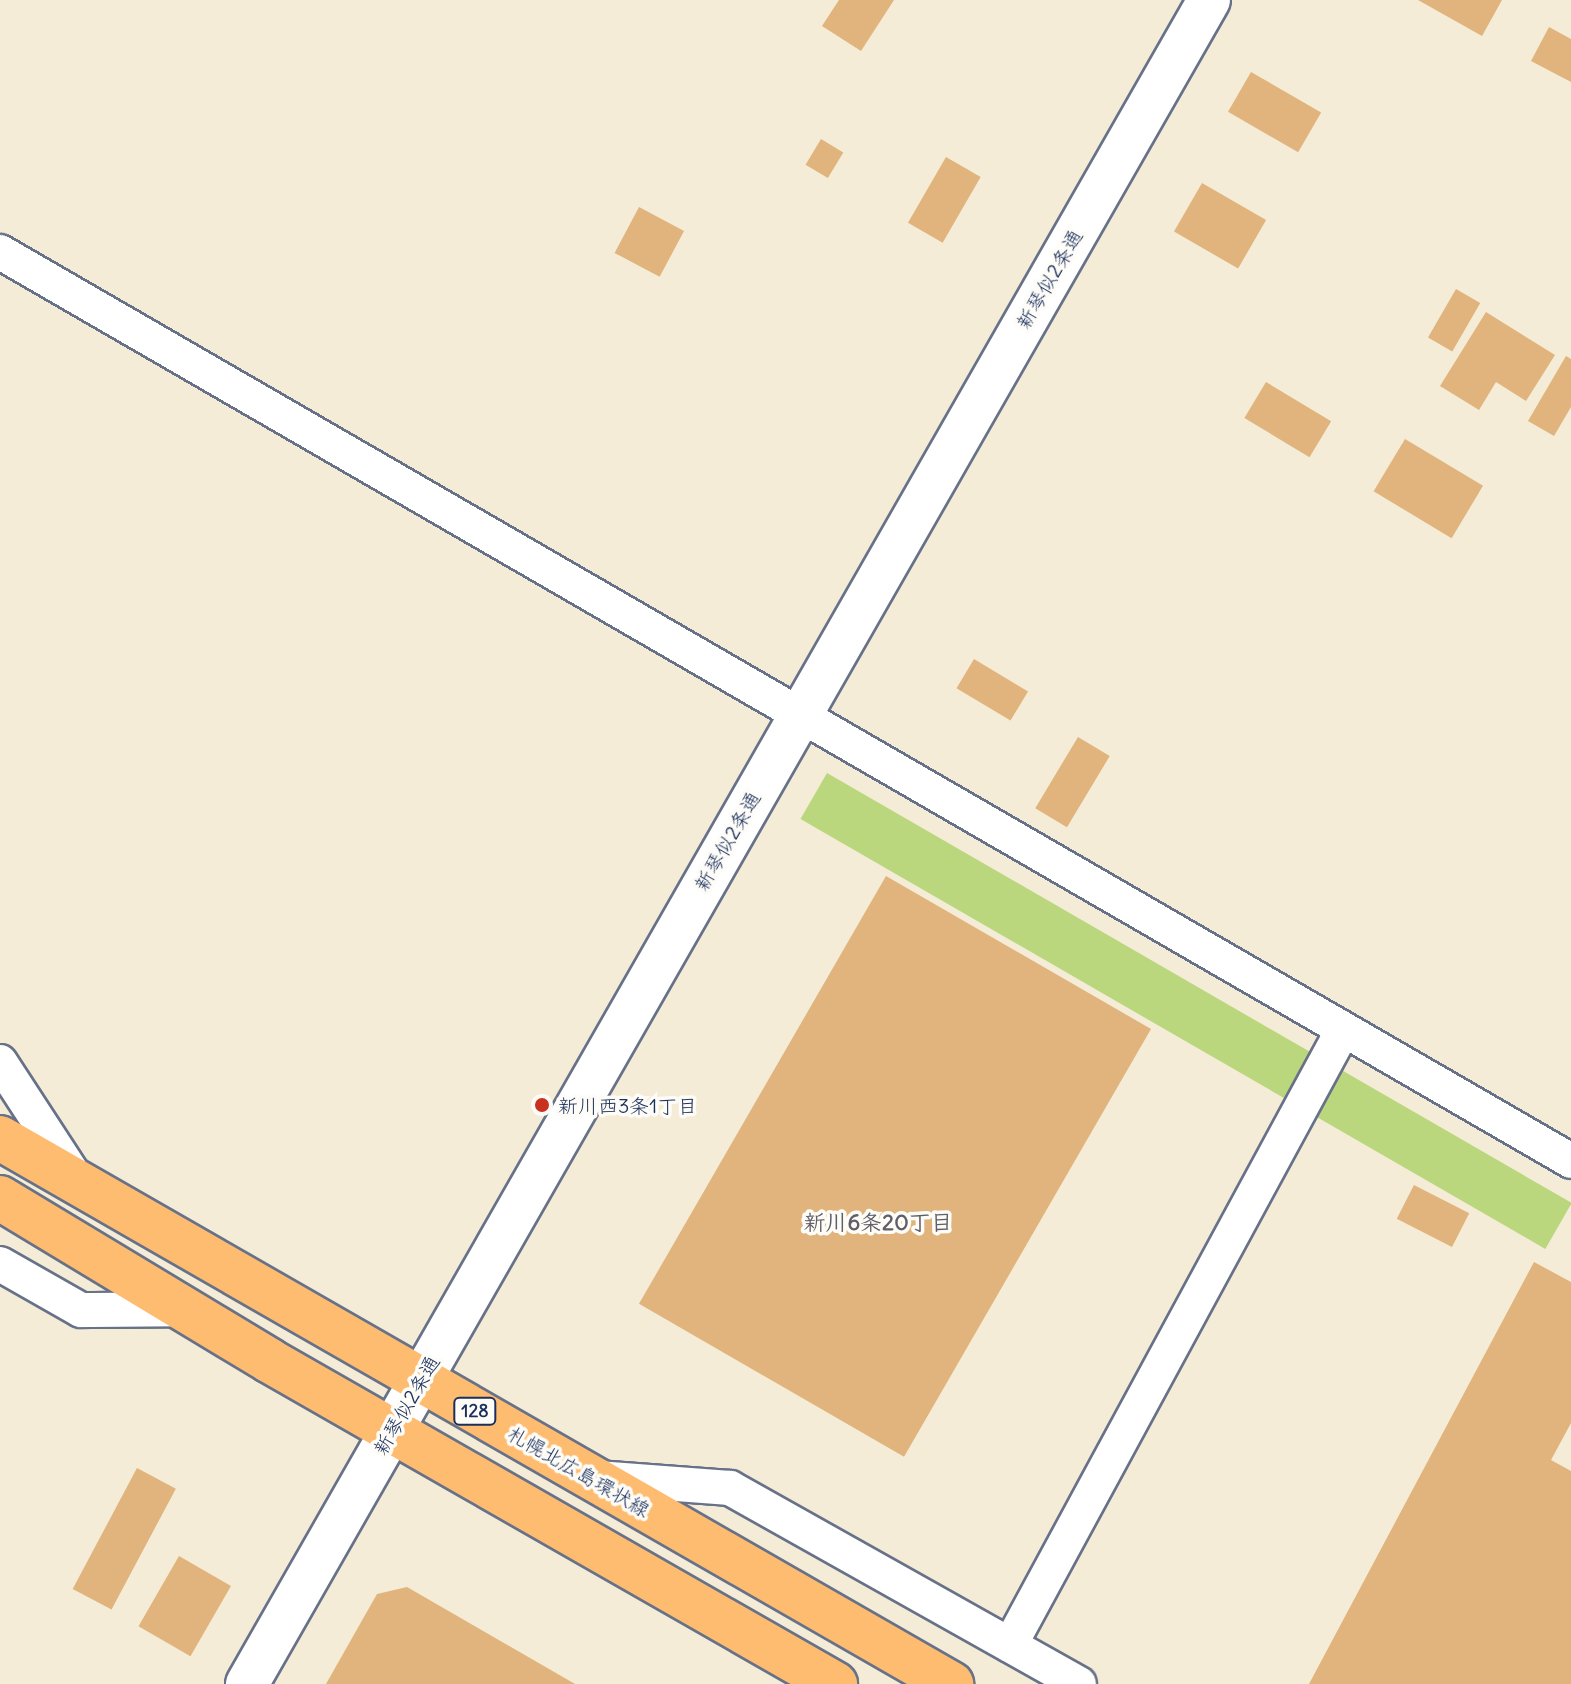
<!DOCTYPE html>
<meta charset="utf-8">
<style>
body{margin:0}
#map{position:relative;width:1571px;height:1684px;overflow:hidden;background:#f4ecd7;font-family:Delius,"Klee One",sans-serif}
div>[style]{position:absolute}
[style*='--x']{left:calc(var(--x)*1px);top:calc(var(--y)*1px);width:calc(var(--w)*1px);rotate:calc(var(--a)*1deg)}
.green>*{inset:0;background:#bad77d;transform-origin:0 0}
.building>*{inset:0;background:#e0b47c;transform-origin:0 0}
.roads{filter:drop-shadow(2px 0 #677188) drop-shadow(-2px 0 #677188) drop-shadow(0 2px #677188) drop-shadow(0 -2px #677188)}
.minor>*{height:34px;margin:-17px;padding:0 17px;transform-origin:17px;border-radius:17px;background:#fff}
.tertiary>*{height:42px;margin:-21px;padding:0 21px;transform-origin:21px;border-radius:21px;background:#fff}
.primary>*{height:44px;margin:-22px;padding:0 22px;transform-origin:22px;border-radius:22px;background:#febc70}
.dots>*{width:22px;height:22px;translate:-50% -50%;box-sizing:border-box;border:4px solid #fdfcf7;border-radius:50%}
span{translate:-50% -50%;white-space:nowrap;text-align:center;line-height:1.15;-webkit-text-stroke:7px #fdfcf7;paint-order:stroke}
.shield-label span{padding:2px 6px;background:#fdfcf7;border:2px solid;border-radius:6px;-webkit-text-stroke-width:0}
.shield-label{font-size:18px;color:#1b2f5e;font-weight:700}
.street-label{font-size:20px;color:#1b2f5e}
.poi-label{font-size:20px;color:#1b2f5e}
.left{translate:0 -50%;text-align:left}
.neighbourhood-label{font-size:22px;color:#605e68;font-weight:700}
</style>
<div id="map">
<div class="green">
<i style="left:827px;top:773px;width:860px;height:53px;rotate:30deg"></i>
</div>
<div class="building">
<i style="clip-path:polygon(839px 0,894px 0,861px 51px,822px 26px)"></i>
<i style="clip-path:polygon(1418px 0,1502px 0,1482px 36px)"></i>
<i style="clip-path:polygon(1549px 27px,1571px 39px,1571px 82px,1531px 61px)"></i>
<i style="left:1251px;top:72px;width:81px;height:46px;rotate:30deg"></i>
<i style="left:821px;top:139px;width:26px;height:30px;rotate:31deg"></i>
<i style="left:946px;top:157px;width:40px;height:76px;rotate:30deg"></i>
<i style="left:1202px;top:183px;width:74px;height:56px;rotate:30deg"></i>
<i style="left:639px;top:207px;width:51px;height:52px;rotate:28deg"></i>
<i style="left:1456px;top:289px;width:28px;height:56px;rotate:30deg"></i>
<i style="clip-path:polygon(1486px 312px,1555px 355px,1526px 401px,1496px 382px,1479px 410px,1440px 386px)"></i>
<i style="clip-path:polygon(1566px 356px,1571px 359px,1571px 407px,1554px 436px,1528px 421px)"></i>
<i style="left:1266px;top:382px;width:76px;height:42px;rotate:31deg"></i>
<i style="left:1405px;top:439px;width:91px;height:61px;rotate:31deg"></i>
<i style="left:974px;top:659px;width:63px;height:34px;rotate:31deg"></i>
<i style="left:1078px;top:737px;width:37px;height:83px;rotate:31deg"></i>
<i style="left:886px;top:876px;width:306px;height:494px;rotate:30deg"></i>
<i style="left:1414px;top:1185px;width:62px;height:38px;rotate:27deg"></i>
<i style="clip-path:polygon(1534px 1262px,1571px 1282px,1571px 1423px,1551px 1460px,1571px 1471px,1571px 1684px,1309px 1684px)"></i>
<i style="left:137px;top:1468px;width:44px;height:137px;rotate:28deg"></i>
<i style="left:179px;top:1556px;width:60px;height:81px;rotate:30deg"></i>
<i style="clip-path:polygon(407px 1587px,575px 1684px,326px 1684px,377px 1594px)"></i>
</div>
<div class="roads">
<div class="minor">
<i style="--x:0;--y:252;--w:1815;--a:30.05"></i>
<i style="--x:0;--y:1062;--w:145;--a:56.9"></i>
<i style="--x:0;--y:1264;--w:93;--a:29.6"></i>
<i style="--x:81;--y:1310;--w:108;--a:-0.5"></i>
<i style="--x:597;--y:1478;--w:133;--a:4.3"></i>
<i style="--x:730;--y:1488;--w:400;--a:29.3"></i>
<i style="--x:1010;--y:1645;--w:699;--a:-61.57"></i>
</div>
<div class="tertiary">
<i style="--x:247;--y:1684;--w:1939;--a:-60.26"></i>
</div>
<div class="primary">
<i style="--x:0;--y:1138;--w:1097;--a:29.86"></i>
<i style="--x:0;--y:1198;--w:315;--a:31.1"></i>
<i style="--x:270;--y:1361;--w:651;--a:29.76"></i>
</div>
</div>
<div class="dots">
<i style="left:542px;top:1105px;background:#c8321e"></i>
</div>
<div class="shield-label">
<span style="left:475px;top:1411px">128</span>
</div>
<div class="street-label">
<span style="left:1049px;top:279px;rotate:-60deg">新琴似2条通</span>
<span style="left:727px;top:841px;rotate:-60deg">新琴似2条通</span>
<span style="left:406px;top:1405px;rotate:-60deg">新琴似2条通</span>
<span style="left:579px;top:1471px;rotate:30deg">札幌北広島環状線</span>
</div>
<div class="poi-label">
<span class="left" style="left:558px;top:1105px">新川西3条1丁目</span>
</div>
<div class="neighbourhood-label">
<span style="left:878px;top:1223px">新川6条20丁目</span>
</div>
</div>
